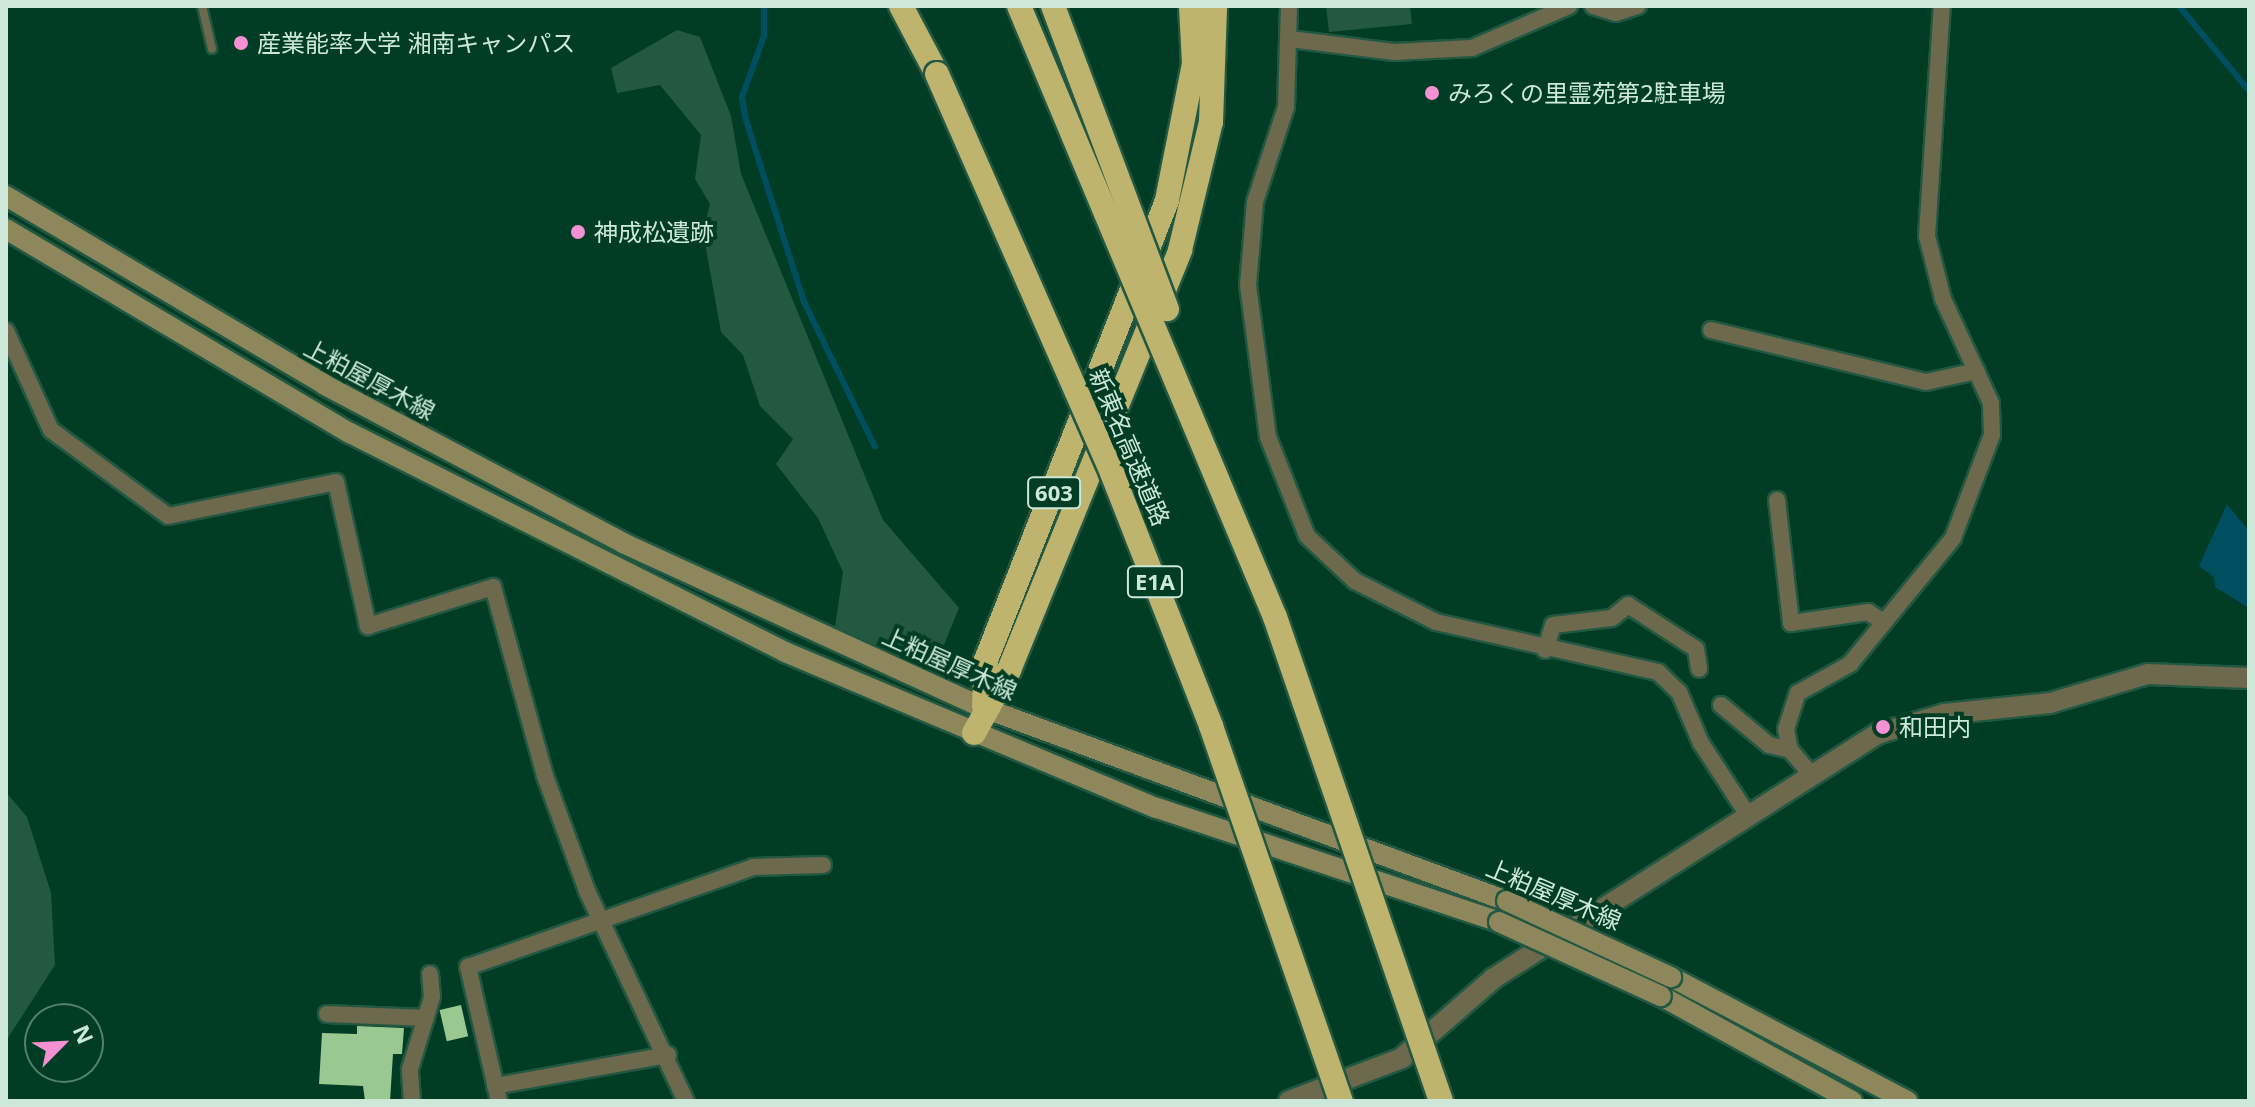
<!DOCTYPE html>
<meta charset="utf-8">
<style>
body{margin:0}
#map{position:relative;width:2255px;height:1107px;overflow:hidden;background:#013c25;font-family:"Noto Sans","Noto Sans JP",sans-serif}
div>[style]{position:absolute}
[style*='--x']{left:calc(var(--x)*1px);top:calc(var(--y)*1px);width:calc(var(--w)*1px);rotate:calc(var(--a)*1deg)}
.green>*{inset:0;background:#235940}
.water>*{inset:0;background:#004f61}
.stream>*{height:6px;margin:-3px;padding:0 3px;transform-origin:3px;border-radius:3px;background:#004f61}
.building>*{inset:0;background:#9ac891;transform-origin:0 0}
.roads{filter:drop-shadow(2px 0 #225842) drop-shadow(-2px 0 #225842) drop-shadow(0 2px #225842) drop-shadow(0 -2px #225842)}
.service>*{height:8px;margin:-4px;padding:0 4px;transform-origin:4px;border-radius:4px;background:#6d694d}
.minor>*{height:16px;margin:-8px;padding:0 8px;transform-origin:8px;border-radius:8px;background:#6d694d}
.tertiary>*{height:20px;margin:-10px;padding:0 10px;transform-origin:10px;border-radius:10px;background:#6d694d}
.secondary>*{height:20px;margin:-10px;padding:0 10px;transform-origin:10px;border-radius:10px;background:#8e875b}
.motorway>*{height:24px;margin:-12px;padding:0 12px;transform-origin:12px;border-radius:12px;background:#beb46e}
.bridges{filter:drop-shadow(2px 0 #225842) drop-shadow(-2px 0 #225842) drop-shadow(0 2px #225842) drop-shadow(0 -2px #225842)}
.secondary-bridge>*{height:20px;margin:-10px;padding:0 10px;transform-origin:10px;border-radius:10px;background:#8e875b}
.motorway-bridge>*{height:24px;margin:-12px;padding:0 12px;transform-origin:12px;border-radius:12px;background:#beb46e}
.dots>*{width:22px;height:22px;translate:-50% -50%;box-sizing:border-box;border:4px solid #013c25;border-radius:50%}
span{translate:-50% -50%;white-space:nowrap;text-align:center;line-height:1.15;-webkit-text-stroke:8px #013c25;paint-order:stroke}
.shield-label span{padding:2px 6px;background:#013c25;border:2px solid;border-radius:6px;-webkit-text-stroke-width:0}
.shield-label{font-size:22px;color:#cde8d8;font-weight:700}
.poi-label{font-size:24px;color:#cde8d8}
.left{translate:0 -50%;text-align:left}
.street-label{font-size:24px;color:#cde8d8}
.frame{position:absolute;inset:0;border:8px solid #cde8d8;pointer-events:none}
.north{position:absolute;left:24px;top:1003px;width:80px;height:80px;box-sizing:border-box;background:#013c25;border:2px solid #53816d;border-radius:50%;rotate:66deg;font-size:22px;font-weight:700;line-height:32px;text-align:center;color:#cde8d8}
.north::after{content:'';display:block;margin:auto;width:28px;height:36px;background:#f491d3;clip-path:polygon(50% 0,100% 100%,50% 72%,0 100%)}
</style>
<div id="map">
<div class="green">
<i style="clip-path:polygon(1326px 6px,1410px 6px,1412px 24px,1329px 32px)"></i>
<i style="clip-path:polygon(677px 30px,700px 37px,731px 116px,741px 174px,883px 520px,959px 608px,939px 657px,917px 665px,835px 627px,843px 572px,818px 518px,776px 464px,793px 439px,760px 406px,743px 355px,721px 332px,703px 232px,710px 204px,695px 179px,701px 135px,660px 85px,617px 93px,611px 68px)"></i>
<i style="clip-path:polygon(6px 792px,27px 817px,51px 893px,55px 965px,6px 1041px)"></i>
</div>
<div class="water">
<i style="clip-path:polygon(2227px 504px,2249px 531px,2249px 608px,2215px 587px,2214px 577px,2199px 566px)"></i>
</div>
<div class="stream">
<i style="--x:764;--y:6;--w:30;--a:90"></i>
<i style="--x:764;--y:36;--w:65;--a:109.8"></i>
<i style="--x:742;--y:97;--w:20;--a:81"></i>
<i style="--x:745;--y:117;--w:194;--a:72.3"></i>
<i style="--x:804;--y:302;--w:161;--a:63.9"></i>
<i style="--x:2179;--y:6;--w:110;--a:50.5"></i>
</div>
<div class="building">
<i style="left:461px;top:1005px;width:32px;height:22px;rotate:77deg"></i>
<i style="clip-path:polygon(357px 1026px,404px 1028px,402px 1054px,393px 1054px,390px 1101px,365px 1101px,363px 1086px,319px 1084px,322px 1033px,357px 1034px)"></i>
</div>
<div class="roads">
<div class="service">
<i style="--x:202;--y:6;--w:44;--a:76.9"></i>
</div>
<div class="minor">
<i style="--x:1289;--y:6;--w:101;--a:91.7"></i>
<i style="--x:1286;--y:107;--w:100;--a:108.1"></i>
<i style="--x:1255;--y:202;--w:83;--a:94.8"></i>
<i style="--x:1248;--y:285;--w:153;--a:82.5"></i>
<i style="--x:1268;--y:437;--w:106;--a:68.5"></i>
<i style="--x:1307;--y:536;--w:66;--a:43.2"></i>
<i style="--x:1355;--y:581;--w:91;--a:26.8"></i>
<i style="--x:1436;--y:622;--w:228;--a:12.7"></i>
<i style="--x:1658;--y:672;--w:29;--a:44"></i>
<i style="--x:1679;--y:692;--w:56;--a:66.7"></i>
<i style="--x:1701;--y:743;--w:86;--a:56.9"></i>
<i style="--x:1593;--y:6;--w:24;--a:17"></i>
<i style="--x:1616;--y:13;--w:23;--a:-18"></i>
<i style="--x:1290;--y:39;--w:105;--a:7.1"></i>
<i style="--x:1394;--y:52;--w:78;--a:-2.9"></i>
<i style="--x:1472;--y:48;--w:106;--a:-23.4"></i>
<i style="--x:1711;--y:330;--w:221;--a:13.6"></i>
<i style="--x:1926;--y:382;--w:52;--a:-12.2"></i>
<i style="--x:6;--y:331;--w:109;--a:65.6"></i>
<i style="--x:51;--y:430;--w:145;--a:36.3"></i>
<i style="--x:168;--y:516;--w:171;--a:-11.4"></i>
<i style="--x:336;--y:482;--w:148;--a:77.5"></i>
<i style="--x:368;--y:626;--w:131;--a:-17.3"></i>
<i style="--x:493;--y:587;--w:196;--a:74.6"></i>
<i style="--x:545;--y:776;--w:122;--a:69.9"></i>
<i style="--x:587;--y:891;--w:232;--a:64.8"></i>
<i style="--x:1777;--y:500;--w:124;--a:83.5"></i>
<i style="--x:1791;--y:623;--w:78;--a:-8.1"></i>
<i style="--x:1868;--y:612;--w:17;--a:33"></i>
<i style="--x:1545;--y:650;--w:26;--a:-72"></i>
<i style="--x:1553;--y:625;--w:59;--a:-6.8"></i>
<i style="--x:1612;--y:618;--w:21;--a:-39"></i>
<i style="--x:1628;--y:605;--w:81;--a:32.9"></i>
<i style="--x:1696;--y:649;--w:20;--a:81"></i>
<i style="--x:1721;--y:705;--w:62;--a:39.8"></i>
<i style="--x:1769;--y:745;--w:22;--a:13"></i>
<i style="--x:1810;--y:773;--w:30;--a:-131"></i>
<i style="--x:1790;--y:750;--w:21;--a:-101"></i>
<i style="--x:1786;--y:729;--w:38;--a:-72"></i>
<i style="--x:1798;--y:693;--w:60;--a:-29.1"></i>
<i style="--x:1850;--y:664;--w:163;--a:-50.7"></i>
<i style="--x:1953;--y:538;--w:110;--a:-69.3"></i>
<i style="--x:1992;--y:435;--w:32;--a:-92"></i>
<i style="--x:1991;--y:403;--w:115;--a:-114.8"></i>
<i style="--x:1943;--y:299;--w:65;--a:-104.3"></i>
<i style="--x:1927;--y:236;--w:230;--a:-86.3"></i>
<i style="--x:327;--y:1014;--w:99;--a:2.3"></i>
<i style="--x:495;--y:1086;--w:176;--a:-10.2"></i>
<i style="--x:412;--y:1101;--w:32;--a:-94"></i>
<i style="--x:410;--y:1069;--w:75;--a:-73"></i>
<i style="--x:432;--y:997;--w:23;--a:-95"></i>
<i style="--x:499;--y:1101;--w:138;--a:-103"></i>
<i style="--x:468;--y:967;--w:302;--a:-19.3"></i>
<i style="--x:753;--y:867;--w:70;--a:-1.6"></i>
</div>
<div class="tertiary">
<i style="--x:1289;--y:1101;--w:121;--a:-20.8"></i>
<i style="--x:1402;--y:1058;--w:122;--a:-41"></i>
<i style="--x:1494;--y:978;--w:454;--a:-32.5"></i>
<i style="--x:1877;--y:734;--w:70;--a:-16.6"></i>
<i style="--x:1944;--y:714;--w:107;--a:-5.9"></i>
<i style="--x:2050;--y:703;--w:102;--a:-16.5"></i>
<i style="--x:2148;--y:674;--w:101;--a:2.3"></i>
</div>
<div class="secondary">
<i style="--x:6;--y:196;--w:371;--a:30.6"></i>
<i style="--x:325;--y:385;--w:337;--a:27.9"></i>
<i style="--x:623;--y:543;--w:397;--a:24.6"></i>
<i style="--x:984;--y:708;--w:557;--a:20.26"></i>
<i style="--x:6;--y:229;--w:400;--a:30.7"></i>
<i style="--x:350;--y:433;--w:487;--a:26.7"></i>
<i style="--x:785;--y:652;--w:403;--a:22.8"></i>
<i style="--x:1157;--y:808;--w:360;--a:18.4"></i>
<i style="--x:1671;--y:977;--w:267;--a:27.7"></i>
<i style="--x:1661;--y:996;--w:218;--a:28.8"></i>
</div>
<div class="motorway">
<i style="--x:901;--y:6;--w:77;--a:62.1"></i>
<i style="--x:984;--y:705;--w:45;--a:-87.5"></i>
<i style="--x:986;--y:660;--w:494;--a:-68.5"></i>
<i style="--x:1167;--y:200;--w:139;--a:-78.8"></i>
<i style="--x:1194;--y:64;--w:58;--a:-93"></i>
<i style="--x:974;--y:733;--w:72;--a:-60.9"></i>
<i style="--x:1009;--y:670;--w:453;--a:-67.8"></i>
<i style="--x:1180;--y:250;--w:132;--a:-76.4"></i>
<i style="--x:1211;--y:122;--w:116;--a:-88"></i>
</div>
</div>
<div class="bridges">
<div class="secondary-bridge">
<i style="--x:1507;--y:901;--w:181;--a:24.9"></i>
<i style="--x:1499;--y:922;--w:178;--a:24.6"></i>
</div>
<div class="motorway-bridge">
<i style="--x:1019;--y:6;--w:662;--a:67.27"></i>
<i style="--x:1275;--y:617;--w:512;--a:71.07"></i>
<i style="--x:1053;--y:6;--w:324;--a:69.4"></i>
<i style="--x:937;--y:74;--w:436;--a:66.3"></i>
<i style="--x:1112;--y:473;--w:272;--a:68.6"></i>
<i style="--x:1211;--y:726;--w:397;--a:70.9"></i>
</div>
</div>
<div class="dots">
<i style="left:241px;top:43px;background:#f491d3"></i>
<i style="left:1432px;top:93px;background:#f491d3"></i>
<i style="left:578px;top:232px;background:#f491d3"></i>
<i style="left:1883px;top:727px;background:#f491d3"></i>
</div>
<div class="shield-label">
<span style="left:1054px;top:493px">603</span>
<span style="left:1155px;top:582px">E1A</span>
</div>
<div class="poi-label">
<span class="left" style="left:257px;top:43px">産業能率大学 湘南キャンパス</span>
<span class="left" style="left:1448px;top:93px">みろくの里霊苑第2駐車場</span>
<span class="left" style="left:594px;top:232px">神成松遺跡</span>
<span class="left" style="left:1899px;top:727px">和田内</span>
</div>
<div class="street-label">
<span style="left:370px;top:379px;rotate:28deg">上粕屋厚木線</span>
<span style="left:1130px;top:447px;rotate:67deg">新東名高速道路</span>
<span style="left:950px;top:663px;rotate:24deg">上粕屋厚木線</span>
<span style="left:1554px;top:894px;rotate:23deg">上粕屋厚木線</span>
</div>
<div class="frame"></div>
<div class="north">N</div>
</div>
